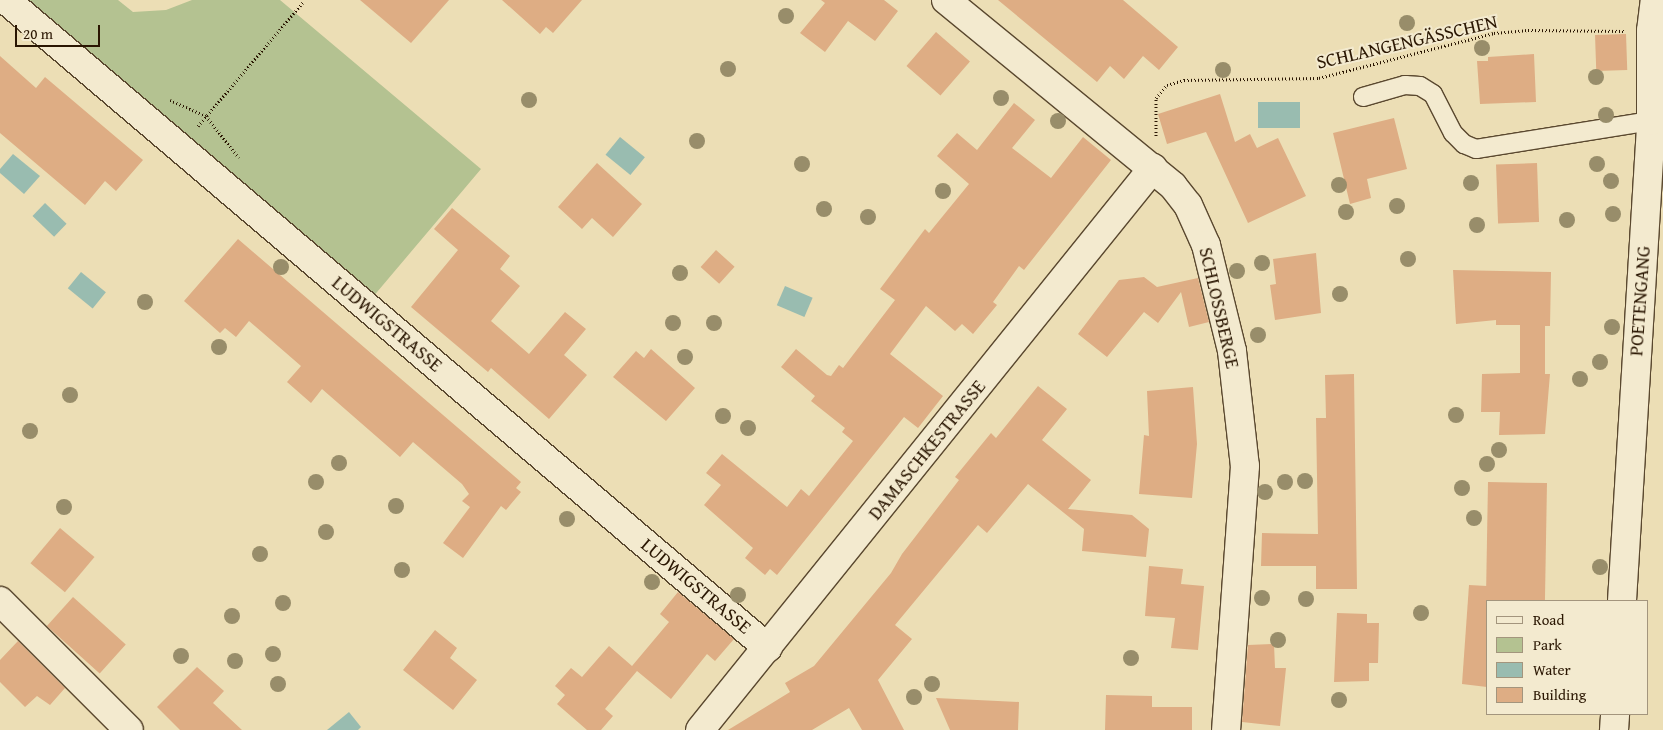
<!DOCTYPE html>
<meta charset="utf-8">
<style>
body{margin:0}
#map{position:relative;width:1663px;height:730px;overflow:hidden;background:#ecdeb5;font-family:"Gentium Book Plus",serif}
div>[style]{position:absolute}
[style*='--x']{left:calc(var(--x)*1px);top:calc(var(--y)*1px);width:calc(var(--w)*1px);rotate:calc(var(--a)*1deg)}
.green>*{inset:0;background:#b4c291}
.water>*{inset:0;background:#99bcb0;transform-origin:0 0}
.building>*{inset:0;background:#dead84;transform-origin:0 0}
.path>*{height:3px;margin-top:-1.5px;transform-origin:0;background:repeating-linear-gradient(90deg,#2a1602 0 1px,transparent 0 3.5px)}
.roads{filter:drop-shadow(1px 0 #5a482f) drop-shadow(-1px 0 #5a482f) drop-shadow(0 1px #5a482f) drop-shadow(0 -1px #5a482f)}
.service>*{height:18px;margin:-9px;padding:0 9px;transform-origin:9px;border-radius:9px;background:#f3eacf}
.minor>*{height:28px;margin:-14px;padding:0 14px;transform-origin:14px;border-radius:14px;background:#f3eacf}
.trees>*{width:16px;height:16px;margin:-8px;border-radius:50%;background:#988d6a}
span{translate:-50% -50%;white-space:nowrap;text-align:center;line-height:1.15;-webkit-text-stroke:4px #f3eacf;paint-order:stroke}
.street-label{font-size:19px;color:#2a1602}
.legend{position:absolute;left:1486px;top:600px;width:162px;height:115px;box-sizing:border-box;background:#f3eacf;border:1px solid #a3957d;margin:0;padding:6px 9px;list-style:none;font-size:15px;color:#2a1602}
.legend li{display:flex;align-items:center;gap:10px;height:25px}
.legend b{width:25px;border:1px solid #a3957d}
.scale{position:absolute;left:15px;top:25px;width:85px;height:22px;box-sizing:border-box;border:2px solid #2a1602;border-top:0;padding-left:6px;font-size:15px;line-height:18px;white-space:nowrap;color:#2a1602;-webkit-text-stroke:4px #f3eacf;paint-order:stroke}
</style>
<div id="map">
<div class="green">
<i style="clip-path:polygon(20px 0,118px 0,133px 12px,166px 10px,192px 0,280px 0,481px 169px,372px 298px)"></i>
</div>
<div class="water">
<i style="left:1258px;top:102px;width:42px;height:26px"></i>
<i style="left:620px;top:137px;width:32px;height:23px;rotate:39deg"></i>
<i style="clip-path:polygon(13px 154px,40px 176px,24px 194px,0 173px,0 169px)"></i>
<i style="left:45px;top:203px;width:30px;height:18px;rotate:44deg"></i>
<i style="left:81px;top:272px;width:32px;height:21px;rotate:39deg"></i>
<i style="left:785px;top:286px;width:30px;height:21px;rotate:23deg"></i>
<i style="clip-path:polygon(349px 712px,361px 727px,358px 730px,327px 730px)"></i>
</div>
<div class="building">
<i style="clip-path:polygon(360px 0,449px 0,411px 43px)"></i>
<i style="clip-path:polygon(502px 0,582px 0,553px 33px,546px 27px,540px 34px)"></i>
<i style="clip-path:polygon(821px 0,884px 0,898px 11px,875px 41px,848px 21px,825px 52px,800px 33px,825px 3px)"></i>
<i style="clip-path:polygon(998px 0,1123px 0,1178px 47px,1159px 70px,1143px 56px,1124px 79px,1110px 66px,1097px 82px)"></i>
<i style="left:936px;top:32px;width:45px;height:45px;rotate:41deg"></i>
<i style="left:1626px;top:34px;width:36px;height:31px;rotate:88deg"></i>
<i style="clip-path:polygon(1534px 54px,1536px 102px,1480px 104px,1477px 61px,1488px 61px,1488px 57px)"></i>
<i style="clip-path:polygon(0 56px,36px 88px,45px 77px,143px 160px,116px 191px,105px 181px,85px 205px,0 133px)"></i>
<i style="clip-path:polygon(1220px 94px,1235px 142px,1250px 134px,1257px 148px,1278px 138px,1306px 196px,1248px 223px,1206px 132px,1167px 144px,1158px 114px)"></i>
<i style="clip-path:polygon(1014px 103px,1035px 120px,1012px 148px,1051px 178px,1083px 137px,1111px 160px,1024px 270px,1019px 266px,993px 302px,997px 305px,973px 334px,962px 324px,955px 331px,926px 306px,890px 354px,943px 396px,918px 428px,904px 417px,777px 575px,770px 569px,765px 575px,745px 558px,753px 548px,704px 505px,721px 485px,706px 473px,722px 454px,787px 507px,801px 489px,809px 496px,853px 441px,842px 432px,845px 428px,811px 401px,815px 396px,781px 367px,796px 349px,827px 375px,831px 376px,839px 365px,843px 368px,895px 300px,880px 289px,925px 229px,929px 233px,969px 184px,937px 156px,957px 133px,977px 150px)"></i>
<i style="clip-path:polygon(1394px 118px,1407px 169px,1367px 179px,1371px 198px,1350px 204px,1333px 133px)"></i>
<i style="clip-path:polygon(597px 163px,642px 204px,613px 237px,592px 218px,582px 229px,558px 207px)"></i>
<i style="left:1537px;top:163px;width:59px;height:41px;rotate:88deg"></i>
<i style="clip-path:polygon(452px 208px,510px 256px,500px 269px,520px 286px,491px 321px,529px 354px,565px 312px,586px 329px,564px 355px,587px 375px,549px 419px,491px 368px,488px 372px,411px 307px,458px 250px,434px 229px)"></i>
<i style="clip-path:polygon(238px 239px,521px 482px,516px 488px,521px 492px,506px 510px,501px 506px,463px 558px,443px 543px,470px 507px,462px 501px,469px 494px,462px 484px,413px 442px,400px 457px,322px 389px,311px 403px,287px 382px,301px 366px,249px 321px,236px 337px,225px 328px,220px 333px,184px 301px)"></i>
<i style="left:716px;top:250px;width:25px;height:23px;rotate:42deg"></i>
<i style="clip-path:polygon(1316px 253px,1321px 313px,1275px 320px,1270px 285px,1276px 284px,1273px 259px)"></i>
<i style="clip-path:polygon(1453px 270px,1551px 272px,1550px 326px,1545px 326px,1545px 374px,1550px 374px,1545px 434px,1499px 435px,1500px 412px,1481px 412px,1482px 374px,1520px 373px,1520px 325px,1496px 325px,1496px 320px,1456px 324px)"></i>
<i style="clip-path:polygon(1144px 277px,1157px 287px,1198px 278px,1209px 322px,1189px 327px,1181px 292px,1158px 323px,1144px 312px,1107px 357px,1078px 334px,1119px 280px)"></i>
<i style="clip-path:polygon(651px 349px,695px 388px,666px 421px,613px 377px,636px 351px,644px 358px)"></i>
<i style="clip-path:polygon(1354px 374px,1357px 589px,1316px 589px,1316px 566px,1261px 566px,1262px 533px,1318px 534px,1316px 418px,1326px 418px,1325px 375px)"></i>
<i style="clip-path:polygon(1038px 386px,1067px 409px,1042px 440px,1091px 480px,1068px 509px,1132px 515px,1149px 529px,1146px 557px,1082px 551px,1084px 529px,1028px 484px,987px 533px,978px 525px,895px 625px,912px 639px,878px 680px,904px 730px,862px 730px,849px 708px,812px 730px,728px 730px,790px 692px,785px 683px,814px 666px,891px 573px,902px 554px,959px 480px,955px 477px,991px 433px,996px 438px)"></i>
<i style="clip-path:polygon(1193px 387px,1197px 444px,1192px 498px,1139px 494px,1144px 435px,1149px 436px,1147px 391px)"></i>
<i style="left:1488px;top:482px;width:59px;height:119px;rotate:1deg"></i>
<i style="left:60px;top:528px;width:45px;height:46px;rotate:40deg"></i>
<i style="clip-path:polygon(1149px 566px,1183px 569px,1181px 584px,1204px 586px,1198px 650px,1171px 648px,1175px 618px,1145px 616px)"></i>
<i style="clip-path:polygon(1469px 585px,1487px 586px,1487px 687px,1462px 684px)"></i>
<i style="clip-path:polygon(678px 592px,734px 639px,715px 661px,707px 654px,671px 699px,637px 671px,605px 709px,613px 716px,601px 730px,587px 730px,557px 704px,565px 695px,555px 686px,571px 668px,582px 677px,609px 646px,632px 666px,669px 622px,660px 614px)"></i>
<i style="left:73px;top:597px;width:71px;height:39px;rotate:42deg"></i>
<i style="clip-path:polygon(1337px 613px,1367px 614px,1367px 623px,1379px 623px,1378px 663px,1369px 663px,1369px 681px,1334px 682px)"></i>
<i style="clip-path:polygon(435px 630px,457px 648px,450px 658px,477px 680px,453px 710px,403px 670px)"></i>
<i style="clip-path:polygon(18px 641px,65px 688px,50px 705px,37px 696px,25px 707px,0 682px,0 660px)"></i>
<i style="clip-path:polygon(1274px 644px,1275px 668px,1286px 668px,1280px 726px,1242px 722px,1248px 645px)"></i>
<i style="clip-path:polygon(197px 667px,224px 691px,213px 703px,242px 730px,180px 730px,157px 707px)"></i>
<i style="clip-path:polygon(1106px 695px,1152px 696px,1152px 707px,1192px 707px,1192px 730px,1105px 730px)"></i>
<i style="clip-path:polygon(936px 698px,1019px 702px,1018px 730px,950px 730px)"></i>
</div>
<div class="path">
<i style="--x:170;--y:100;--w:39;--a:24"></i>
<i style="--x:206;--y:116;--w:53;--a:51.8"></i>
<i style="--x:198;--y:126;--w:164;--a:-49.7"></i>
<i style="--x:1156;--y:136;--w:38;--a:-90"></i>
<i style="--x:1156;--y:98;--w:17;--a:-50"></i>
<i style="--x:1167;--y:85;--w:18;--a:-16"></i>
<i style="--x:1184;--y:80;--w:135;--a:-0.8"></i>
<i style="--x:1319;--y:78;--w:181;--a:-14.4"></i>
<i style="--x:1494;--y:33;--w:34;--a:-5"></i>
<i style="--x:1528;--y:30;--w:96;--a:0.6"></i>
</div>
<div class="roads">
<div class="service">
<i style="--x:1363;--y:97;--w:44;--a:-15.9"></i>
<i style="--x:1405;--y:85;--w:15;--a:4"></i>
<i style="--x:1420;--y:86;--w:15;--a:32"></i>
<i style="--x:1433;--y:94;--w:44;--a:62.9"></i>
<i style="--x:1453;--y:133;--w:16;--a:45"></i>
<i style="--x:1464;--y:144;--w:13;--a:23"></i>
<i style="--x:1476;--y:149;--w:177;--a:-9.1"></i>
</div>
<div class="minor">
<i style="--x:6;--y:0;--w:1000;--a:40.38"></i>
<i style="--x:946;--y:0;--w:293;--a:39.3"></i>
<i style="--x:1173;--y:186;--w:24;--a:52"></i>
<i style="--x:1188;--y:205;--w:44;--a:65.8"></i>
<i style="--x:1206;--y:245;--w:109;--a:76.2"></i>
<i style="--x:1232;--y:351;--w:116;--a:83.6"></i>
<i style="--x:1245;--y:466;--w:265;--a:94.1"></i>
<i style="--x:0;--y:601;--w:182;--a:45"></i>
<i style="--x:1622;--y:601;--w:481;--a:-86.5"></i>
<i style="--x:1651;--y:121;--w:90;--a:-90"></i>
<i style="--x:1651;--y:31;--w:31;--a:-83"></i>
<i style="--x:700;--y:730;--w:722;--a:-51.13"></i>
<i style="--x:1614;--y:730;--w:16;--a:-86"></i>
</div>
</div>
<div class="trees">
<i style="left:786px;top:16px"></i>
<i style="left:1407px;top:23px"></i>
<i style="left:1482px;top:48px"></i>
<i style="left:728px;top:69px"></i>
<i style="left:1223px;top:70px"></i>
<i style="left:1596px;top:77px"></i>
<i style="left:1001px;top:98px"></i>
<i style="left:529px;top:100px"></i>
<i style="left:1606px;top:115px"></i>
<i style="left:1058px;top:121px"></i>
<i style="left:697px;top:141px"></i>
<i style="left:802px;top:164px"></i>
<i style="left:1597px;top:164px"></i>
<i style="left:1611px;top:181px"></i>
<i style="left:1471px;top:183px"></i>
<i style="left:1339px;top:185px"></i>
<i style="left:943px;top:191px"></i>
<i style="left:1397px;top:206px"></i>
<i style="left:824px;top:209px"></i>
<i style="left:1346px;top:212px"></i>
<i style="left:1613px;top:214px"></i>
<i style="left:868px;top:217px"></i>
<i style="left:1567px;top:220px"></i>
<i style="left:1477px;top:225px"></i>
<i style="left:1408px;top:259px"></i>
<i style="left:1262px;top:263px"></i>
<i style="left:281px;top:267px"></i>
<i style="left:1237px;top:271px"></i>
<i style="left:680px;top:273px"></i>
<i style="left:1340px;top:294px"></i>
<i style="left:145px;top:302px"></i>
<i style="left:673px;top:323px"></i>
<i style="left:714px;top:323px"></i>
<i style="left:1612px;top:327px"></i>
<i style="left:1258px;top:335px"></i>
<i style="left:219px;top:347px"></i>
<i style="left:685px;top:357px"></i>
<i style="left:1600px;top:362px"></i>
<i style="left:1580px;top:379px"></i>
<i style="left:70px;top:395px"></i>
<i style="left:1456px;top:415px"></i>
<i style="left:723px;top:416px"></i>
<i style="left:748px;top:428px"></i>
<i style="left:30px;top:431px"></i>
<i style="left:1499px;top:450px"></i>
<i style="left:339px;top:463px"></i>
<i style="left:1487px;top:464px"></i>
<i style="left:1305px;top:481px"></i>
<i style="left:316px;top:482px"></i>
<i style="left:1285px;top:482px"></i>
<i style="left:1462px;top:488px"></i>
<i style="left:1265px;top:492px"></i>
<i style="left:396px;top:506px"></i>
<i style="left:64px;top:507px"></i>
<i style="left:1474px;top:518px"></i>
<i style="left:567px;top:519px"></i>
<i style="left:326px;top:532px"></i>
<i style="left:260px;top:554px"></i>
<i style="left:1600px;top:567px"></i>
<i style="left:402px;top:570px"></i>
<i style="left:652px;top:582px"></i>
<i style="left:738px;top:595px"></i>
<i style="left:1262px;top:598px"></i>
<i style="left:1306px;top:599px"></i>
<i style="left:283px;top:603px"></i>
<i style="left:1421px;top:613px"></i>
<i style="left:232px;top:616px"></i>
<i style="left:1278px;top:640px"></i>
<i style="left:273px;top:654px"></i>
<i style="left:181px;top:656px"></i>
<i style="left:1131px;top:658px"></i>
<i style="left:235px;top:661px"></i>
<i style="left:278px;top:684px"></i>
<i style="left:932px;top:684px"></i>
<i style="left:914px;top:697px"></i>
<i style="left:1339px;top:700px"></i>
</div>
<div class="street-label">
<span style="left:1407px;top:42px;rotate:-13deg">SCHLANGENGÄSSCHEN</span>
<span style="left:1640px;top:301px;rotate:-86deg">POETENGANG</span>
<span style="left:1219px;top:308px;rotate:77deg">SCHLOSSBERGE</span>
<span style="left:387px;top:324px;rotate:40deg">LUDWIGSTRASSE</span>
<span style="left:927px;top:450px;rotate:-51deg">DAMASCHKESTRASSE</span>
<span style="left:696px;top:586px;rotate:40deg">LUDWIGSTRASSE</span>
</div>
<ul class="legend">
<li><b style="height:6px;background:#f3eacf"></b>Road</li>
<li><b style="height:14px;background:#b4c291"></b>Park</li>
<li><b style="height:14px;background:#99bcb0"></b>Water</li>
<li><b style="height:14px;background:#dead84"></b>Building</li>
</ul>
<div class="scale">20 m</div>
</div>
